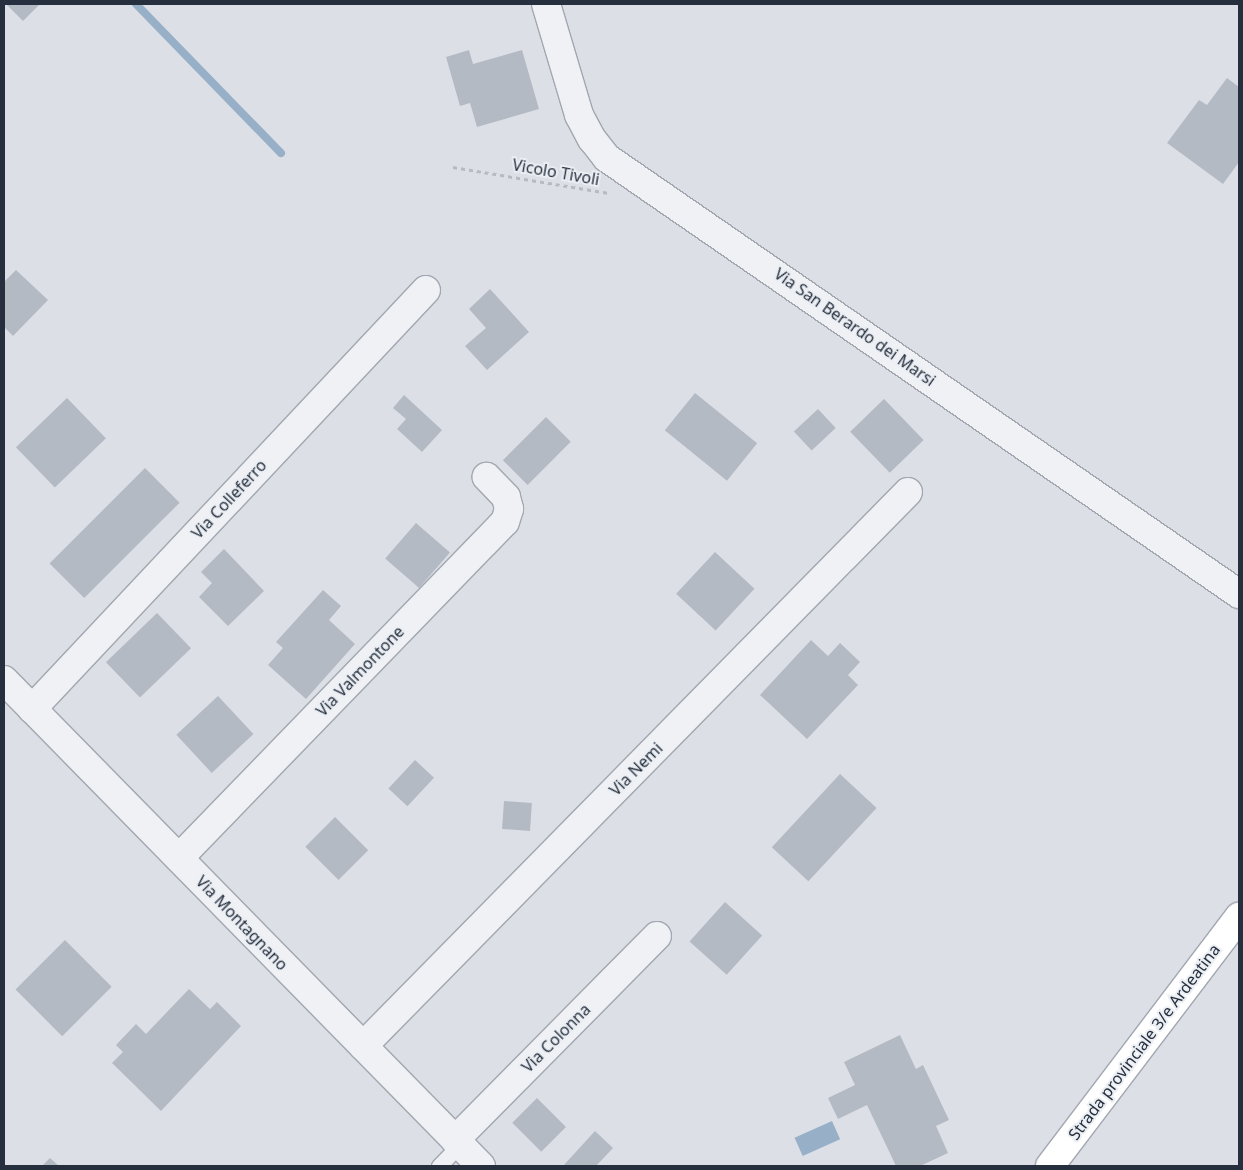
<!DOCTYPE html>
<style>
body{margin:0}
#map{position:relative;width:1243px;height:1170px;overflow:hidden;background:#dce0e6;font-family:"Noto Sans",sans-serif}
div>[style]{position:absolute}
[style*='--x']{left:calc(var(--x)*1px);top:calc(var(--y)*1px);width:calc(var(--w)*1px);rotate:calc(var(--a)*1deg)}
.water>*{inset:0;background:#97afc7;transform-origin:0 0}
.stream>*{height:8px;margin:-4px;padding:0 4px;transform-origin:4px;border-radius:4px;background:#97afc7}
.building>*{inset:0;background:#b4bac3;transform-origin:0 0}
.path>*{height:3px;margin-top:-1.5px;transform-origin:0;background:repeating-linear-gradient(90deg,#b7bbc1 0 4px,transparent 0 8px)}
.roads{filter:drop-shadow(1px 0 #a2a7b0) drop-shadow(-1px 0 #a2a7b0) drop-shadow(0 1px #a2a7b0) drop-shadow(0 -1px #a2a7b0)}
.lane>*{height:15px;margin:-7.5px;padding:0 7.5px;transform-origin:7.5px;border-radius:7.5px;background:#eff1f5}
.street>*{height:28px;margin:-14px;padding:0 14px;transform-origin:14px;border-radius:14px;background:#eff1f5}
.secondary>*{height:28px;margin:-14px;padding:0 14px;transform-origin:14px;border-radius:14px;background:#fff}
span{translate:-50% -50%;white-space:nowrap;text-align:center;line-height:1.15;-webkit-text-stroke:4px #ebeff4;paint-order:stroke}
.street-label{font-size:16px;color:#262f3d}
.frame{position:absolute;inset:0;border:5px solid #262f3d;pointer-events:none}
</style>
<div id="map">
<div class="water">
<i style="left:832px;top:1121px;width:20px;height:41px;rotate:66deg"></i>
</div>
<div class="stream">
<i style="--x:136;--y:4;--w:208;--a:45.8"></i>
</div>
<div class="building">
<i style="clip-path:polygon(6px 4px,40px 4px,23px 21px)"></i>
<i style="clip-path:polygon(469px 50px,473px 64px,522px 50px,539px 109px,477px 127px,470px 103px,460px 106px,446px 57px)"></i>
<i style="clip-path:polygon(1227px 78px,1239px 87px,1239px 162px,1223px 184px,1167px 143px,1199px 100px,1207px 105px)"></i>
<i style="clip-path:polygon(16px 270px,48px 300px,13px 336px,4px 327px,4px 282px)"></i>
<i style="clip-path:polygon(490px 289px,529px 332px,487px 370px,465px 346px,486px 328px,469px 309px)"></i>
<i style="left:695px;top:393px;width:80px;height:48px;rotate:39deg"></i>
<i style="clip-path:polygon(404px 395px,442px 430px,422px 452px,397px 429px,406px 419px,393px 408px)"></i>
<i style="left:67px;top:398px;width:56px;height:71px;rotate:46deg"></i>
<i style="left:884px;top:399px;width:57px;height:47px;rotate:46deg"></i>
<i style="left:818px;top:409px;width:26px;height:33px;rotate:47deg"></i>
<i style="left:546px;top:417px;width:35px;height:61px;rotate:45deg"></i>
<i style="left:145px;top:468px;width:49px;height:135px;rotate:45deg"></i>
<i style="left:416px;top:523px;width:45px;height:47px;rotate:41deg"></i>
<i style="clip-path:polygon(224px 549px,264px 591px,228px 626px,199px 597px,212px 583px,201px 572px)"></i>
<i style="left:715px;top:552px;width:54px;height:57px;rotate:43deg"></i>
<i style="clip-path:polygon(323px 590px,341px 606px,329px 620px,355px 644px,306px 699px,268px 665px,283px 648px,276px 642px)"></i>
<i style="left:157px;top:613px;width:49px;height:71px;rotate:46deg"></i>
<i style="clip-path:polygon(811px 640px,828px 656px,840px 643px,860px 662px,848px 675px,858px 685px,807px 739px,760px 695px)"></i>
<i style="left:218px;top:696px;width:52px;height:57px;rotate:47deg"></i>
<i style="left:415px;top:760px;width:26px;height:39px;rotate:43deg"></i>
<i style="left:840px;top:774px;width:50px;height:100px;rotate:43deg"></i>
<i style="left:504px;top:801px;width:28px;height:28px;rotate:4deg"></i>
<i style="left:335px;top:817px;width:47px;height:42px;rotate:45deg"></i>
<i style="left:725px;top:902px;width:50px;height:53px;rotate:42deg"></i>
<i style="left:65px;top:940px;width:66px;height:70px;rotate:45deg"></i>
<i style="clip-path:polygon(189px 989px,210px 1009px,217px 1002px,241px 1026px,161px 1111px,112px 1063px,123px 1052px,116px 1045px,136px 1024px,146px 1034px)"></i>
<i style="clip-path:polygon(900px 1035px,916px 1069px,923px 1065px,949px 1120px,936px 1126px,948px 1153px,920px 1166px,896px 1166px,867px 1105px,838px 1119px,828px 1098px,855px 1085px,844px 1062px)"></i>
<i style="left:537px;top:1098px;width:41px;height:35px;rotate:45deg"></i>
<i style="clip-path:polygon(595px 1131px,613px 1148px,596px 1166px,563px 1166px)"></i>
<i style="clip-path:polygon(50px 1158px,59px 1166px,42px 1166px)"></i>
</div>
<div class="path">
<i style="--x:453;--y:167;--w:158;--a:9.5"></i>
</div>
<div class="roads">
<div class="lane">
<i style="--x:439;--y:1166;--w:29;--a:-46"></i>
</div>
<div class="street">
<i style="--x:546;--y:4;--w:116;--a:73.4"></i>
<i style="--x:579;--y:115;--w:27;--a:62"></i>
<i style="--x:592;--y:139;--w:24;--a:52"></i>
<i style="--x:607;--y:158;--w:768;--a:34.6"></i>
<i style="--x:4;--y:680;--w:681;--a:45.54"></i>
<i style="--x:32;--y:709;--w:575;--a:-46.76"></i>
<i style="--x:179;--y:858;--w:468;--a:-45.9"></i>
<i style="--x:505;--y:522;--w:14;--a:-73"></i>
<i style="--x:509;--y:509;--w:12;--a:-104"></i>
<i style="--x:506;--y:497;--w:28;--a:-134"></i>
<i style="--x:363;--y:1046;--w:777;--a:-45.47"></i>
<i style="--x:455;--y:1140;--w:287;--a:-45.3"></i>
</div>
<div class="secondary">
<i style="--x:1050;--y:1166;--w:313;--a:-52.8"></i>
</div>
</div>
<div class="street-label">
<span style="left:556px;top:172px;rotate:10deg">Vicolo Tivoli</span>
<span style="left:855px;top:327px;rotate:35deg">Via San Berardo dei Marsi</span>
<span style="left:229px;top:499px;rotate:-47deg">Via Colleferro</span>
<span style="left:360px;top:671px;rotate:-46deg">Via Valmontone</span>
<span style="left:636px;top:769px;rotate:-45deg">Via Nemi</span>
<span style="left:242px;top:923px;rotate:46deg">Via Montagnano</span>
<span style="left:556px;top:1038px;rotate:-45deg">Via Colonna</span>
<span style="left:1144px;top:1042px;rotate:-53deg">Strada provinciale 3/e Ardeatina</span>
</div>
<div class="frame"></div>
</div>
